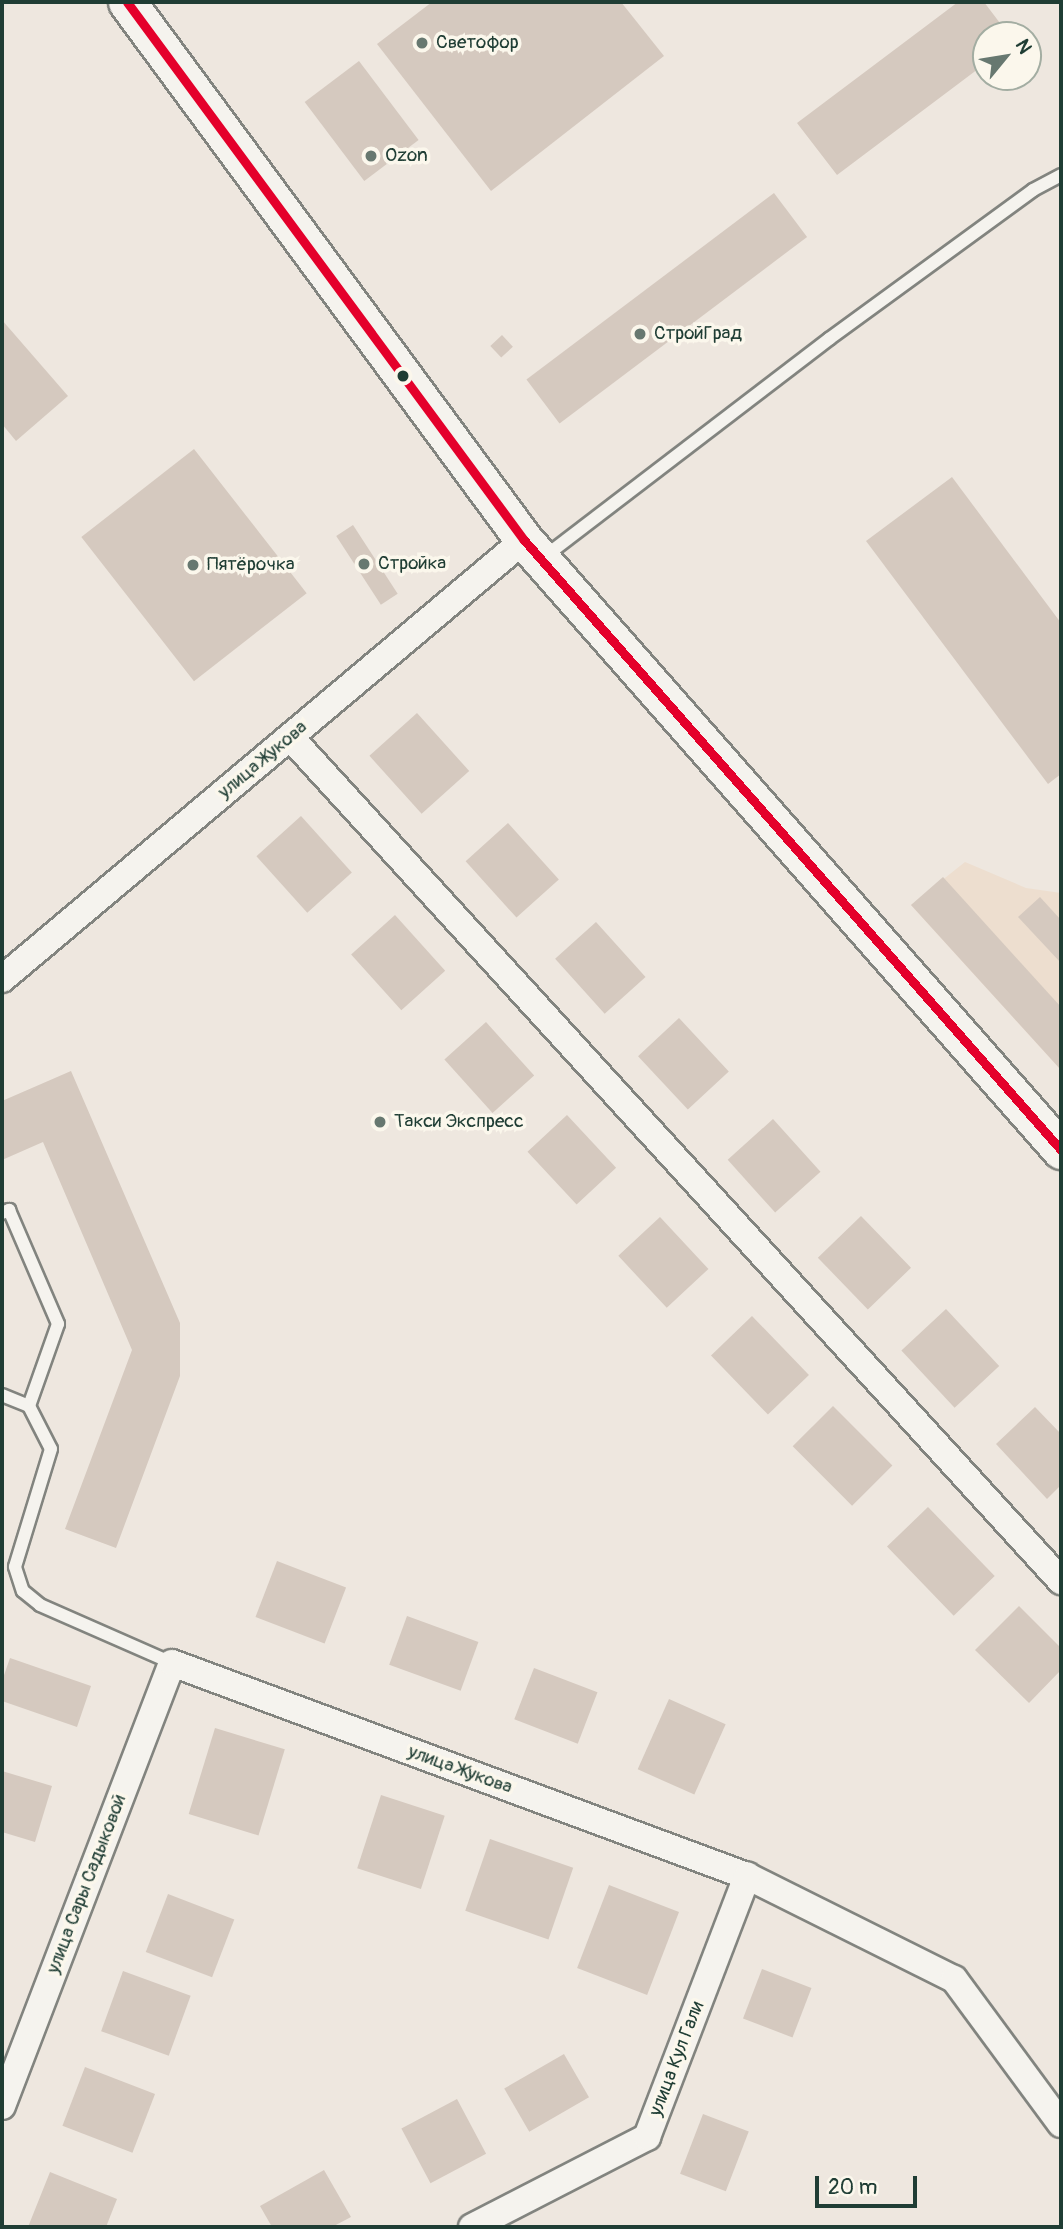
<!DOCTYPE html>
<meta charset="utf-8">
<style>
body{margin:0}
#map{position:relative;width:1063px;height:2229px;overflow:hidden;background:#eee7df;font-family:Pangolin,sans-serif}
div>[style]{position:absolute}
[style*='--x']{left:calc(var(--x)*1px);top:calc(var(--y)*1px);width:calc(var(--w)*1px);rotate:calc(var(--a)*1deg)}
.built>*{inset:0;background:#eddecf}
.building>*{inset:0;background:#d5c9bf;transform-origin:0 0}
.roads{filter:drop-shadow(2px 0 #82847f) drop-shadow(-2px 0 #82847f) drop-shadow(0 2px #82847f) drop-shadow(0 -2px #82847f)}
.service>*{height:12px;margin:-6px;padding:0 6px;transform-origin:6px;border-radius:6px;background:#f5f3ee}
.minor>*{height:26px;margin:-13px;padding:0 13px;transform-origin:13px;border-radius:13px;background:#f5f3ee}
.secondary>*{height:37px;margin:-18.5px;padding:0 18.5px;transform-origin:18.5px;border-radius:18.5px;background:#f5f3ee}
.bus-1>*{height:9px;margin:-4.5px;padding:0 4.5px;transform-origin:4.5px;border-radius:4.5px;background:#e4002b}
.dots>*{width:19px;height:19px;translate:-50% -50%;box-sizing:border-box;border:4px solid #fbf7ec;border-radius:50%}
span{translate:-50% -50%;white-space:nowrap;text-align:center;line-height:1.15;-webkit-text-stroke:7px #fbf7ec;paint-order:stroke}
.poi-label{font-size:19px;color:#1f3d34}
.left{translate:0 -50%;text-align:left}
.street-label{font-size:19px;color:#1f3d34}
.frame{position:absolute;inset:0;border:4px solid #1f3d34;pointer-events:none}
.north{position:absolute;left:972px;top:21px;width:70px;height:70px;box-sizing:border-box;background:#fbf7ec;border:2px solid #a3ada2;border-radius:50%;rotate:60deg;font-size:19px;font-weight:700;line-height:28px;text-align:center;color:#1f3d34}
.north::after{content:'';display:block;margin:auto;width:24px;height:32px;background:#677870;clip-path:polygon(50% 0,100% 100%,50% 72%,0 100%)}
.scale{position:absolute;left:815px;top:2176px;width:102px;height:32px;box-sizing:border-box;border:4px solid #1f3d34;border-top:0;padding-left:9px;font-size:21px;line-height:24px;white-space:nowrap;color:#1f3d34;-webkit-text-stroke:5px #fbf7ec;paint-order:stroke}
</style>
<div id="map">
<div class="built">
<i style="clip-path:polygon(965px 862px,1026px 888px,1061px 893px,1061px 1070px,911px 905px)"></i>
</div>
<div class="building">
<i style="clip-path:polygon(432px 2px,621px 2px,664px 56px,491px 191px,377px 44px)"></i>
<i style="clip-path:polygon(958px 2px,984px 2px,1009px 35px,986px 35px,986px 63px,837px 175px,797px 123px)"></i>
<i style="left:359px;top:61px;width:99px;height:68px;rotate:53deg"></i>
<i style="left:774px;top:193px;width:55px;height:310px;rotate:53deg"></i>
<i style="clip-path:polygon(2px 320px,68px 396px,16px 441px,2px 424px)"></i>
<i style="left:502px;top:335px;width:16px;height:16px;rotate:47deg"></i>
<i style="left:194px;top:449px;width:183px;height:143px;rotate:52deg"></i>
<i style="clip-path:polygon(952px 477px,1061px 623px,1061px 774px,1048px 784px,866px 541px)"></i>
<i style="left:353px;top:525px;width:82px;height:20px;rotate:57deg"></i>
<i style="left:417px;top:713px;width:78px;height:64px;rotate:48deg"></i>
<i style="left:301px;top:816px;width:76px;height:60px;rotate:48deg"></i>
<i style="left:508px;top:823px;width:76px;height:57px;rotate:48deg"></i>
<i style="clip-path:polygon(943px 877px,1061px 1007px,1061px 1070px,911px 905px)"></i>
<i style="clip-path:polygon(1040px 897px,1061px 920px,1061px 963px,1018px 917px)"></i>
<i style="left:395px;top:915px;width:75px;height:59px;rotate:48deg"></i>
<i style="left:596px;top:922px;width:74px;height:55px;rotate:48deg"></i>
<i style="left:679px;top:1018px;width:73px;height:56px;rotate:47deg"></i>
<i style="left:486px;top:1022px;width:72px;height:56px;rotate:48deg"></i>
<i style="clip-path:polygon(71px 1071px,180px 1323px,180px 1376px,116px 1548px,65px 1529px,132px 1350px,43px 1142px,2px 1160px,2px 1101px)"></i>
<i style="left:567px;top:1115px;width:72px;height:54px;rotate:47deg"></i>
<i style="left:773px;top:1119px;width:71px;height:61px;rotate:48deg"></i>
<i style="left:861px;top:1216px;width:72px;height:60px;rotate:46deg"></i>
<i style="left:660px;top:1217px;width:71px;height:57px;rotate:47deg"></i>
<i style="left:946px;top:1309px;width:78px;height:61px;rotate:47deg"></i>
<i style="left:752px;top:1316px;width:82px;height:57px;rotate:46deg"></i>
<i style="left:833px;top:1406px;width:84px;height:57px;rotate:45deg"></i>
<i style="clip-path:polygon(1035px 1407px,1061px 1434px,1061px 1485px,1047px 1499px,996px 1444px)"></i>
<i style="left:928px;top:1507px;width:96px;height:57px;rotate:46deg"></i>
<i style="left:277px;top:1561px;width:74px;height:60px;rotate:21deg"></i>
<i style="clip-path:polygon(1019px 1606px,1061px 1648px,1061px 1670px,1029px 1703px,975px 1650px)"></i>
<i style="left:407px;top:1616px;width:76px;height:52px;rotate:20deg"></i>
<i style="clip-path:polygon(10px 1658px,91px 1686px,77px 1727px,2px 1701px,2px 1681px)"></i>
<i style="left:534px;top:1668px;width:68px;height:55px;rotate:21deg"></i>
<i style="left:669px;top:1699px;width:62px;height:77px;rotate:24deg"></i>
<i style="left:215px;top:1728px;width:73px;height:90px;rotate:17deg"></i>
<i style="clip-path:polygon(2px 1771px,52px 1786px,35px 1842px,2px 1832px)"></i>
<i style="left:381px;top:1795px;width:67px;height:77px;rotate:18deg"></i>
<i style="left:490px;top:1839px;width:88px;height:76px;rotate:19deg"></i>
<i style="left:609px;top:1885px;width:75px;height:89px;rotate:21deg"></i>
<i style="left:168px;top:1894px;width:71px;height:62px;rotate:21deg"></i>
<i style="left:762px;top:1969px;width:53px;height:53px;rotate:21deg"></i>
<i style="left:123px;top:1971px;width:72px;height:64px;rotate:20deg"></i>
<i style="left:564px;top:2054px;width:50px;height:69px;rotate:60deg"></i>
<i style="left:85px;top:2067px;width:75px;height:63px;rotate:21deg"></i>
<i style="left:457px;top:2099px;width:62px;height:63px;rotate:62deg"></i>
<i style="left:703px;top:2114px;width:49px;height:64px;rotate:21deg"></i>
<i style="clip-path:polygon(324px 2170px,351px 2217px,332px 2227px,272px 2227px,260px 2206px)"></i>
<i style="clip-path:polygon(50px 2172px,117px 2199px,106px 2227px,28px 2227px)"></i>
</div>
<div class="roads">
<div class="service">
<i style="--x:544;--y:557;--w:359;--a:-37.4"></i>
<i style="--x:829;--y:339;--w:253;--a:-36.1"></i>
<i style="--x:1033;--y:190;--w:32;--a:-28"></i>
<i style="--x:2;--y:1213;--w:8;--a:-23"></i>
<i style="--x:9;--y:1210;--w:124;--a:66.7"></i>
<i style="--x:58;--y:1324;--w:87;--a:109.5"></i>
<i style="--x:29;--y:1406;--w:29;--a:-158"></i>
<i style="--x:29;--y:1406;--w:48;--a:62.9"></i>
<i style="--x:51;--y:1449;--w:123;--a:107"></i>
<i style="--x:15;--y:1567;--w:25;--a:72"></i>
<i style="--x:23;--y:1591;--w:22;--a:39"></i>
<i style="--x:40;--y:1605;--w:144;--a:23.7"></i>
</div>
<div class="minor">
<i style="--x:291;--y:738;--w:1142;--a:47.59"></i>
<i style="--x:2;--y:979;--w:682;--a:-40.06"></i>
<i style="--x:2;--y:2106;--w:474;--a:-69"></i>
<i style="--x:172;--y:1663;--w:613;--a:20.33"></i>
<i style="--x:747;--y:1876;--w:231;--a:26.5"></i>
<i style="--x:954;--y:1979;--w:180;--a:53.6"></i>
<i style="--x:472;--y:2227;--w:197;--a:-27.2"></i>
<i style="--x:647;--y:2137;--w:280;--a:-69"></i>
</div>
<div class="secondary">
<i style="--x:127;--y:2;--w:669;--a:53.58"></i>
<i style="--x:524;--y:540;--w:813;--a:48.64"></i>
</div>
</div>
<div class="bus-1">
<i style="--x:127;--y:2;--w:669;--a:53.58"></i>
<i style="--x:524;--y:540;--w:813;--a:48.64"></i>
</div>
<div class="dots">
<i style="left:422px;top:43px;background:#677870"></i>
<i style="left:371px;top:156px;background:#677870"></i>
<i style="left:640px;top:334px;background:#677870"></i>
<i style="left:403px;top:376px;background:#1f3d34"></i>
<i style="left:364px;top:564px;background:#677870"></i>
<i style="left:193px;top:565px;background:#677870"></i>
<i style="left:380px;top:1122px;background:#677870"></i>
</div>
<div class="poi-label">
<span class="left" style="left:436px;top:43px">Светофор</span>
<span class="left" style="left:385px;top:156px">Ozon</span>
<span class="left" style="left:654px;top:334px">СтройГрад</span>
<span class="left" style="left:378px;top:564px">Стройка</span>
<span class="left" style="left:207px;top:565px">Пятёрочка</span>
<span class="left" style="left:394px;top:1122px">Такси Экспресс</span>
</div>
<div class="street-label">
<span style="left:263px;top:760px;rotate:-40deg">улица Жукова</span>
<span style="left:460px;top:1770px;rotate:20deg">улица Жукова</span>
<span style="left:87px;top:1884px;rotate:-69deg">улица Сары Садыковой</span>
<span style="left:677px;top:2059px;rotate:-69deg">улица Кул Гали</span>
</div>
<div class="frame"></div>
<div class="north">N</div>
<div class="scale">20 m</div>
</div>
